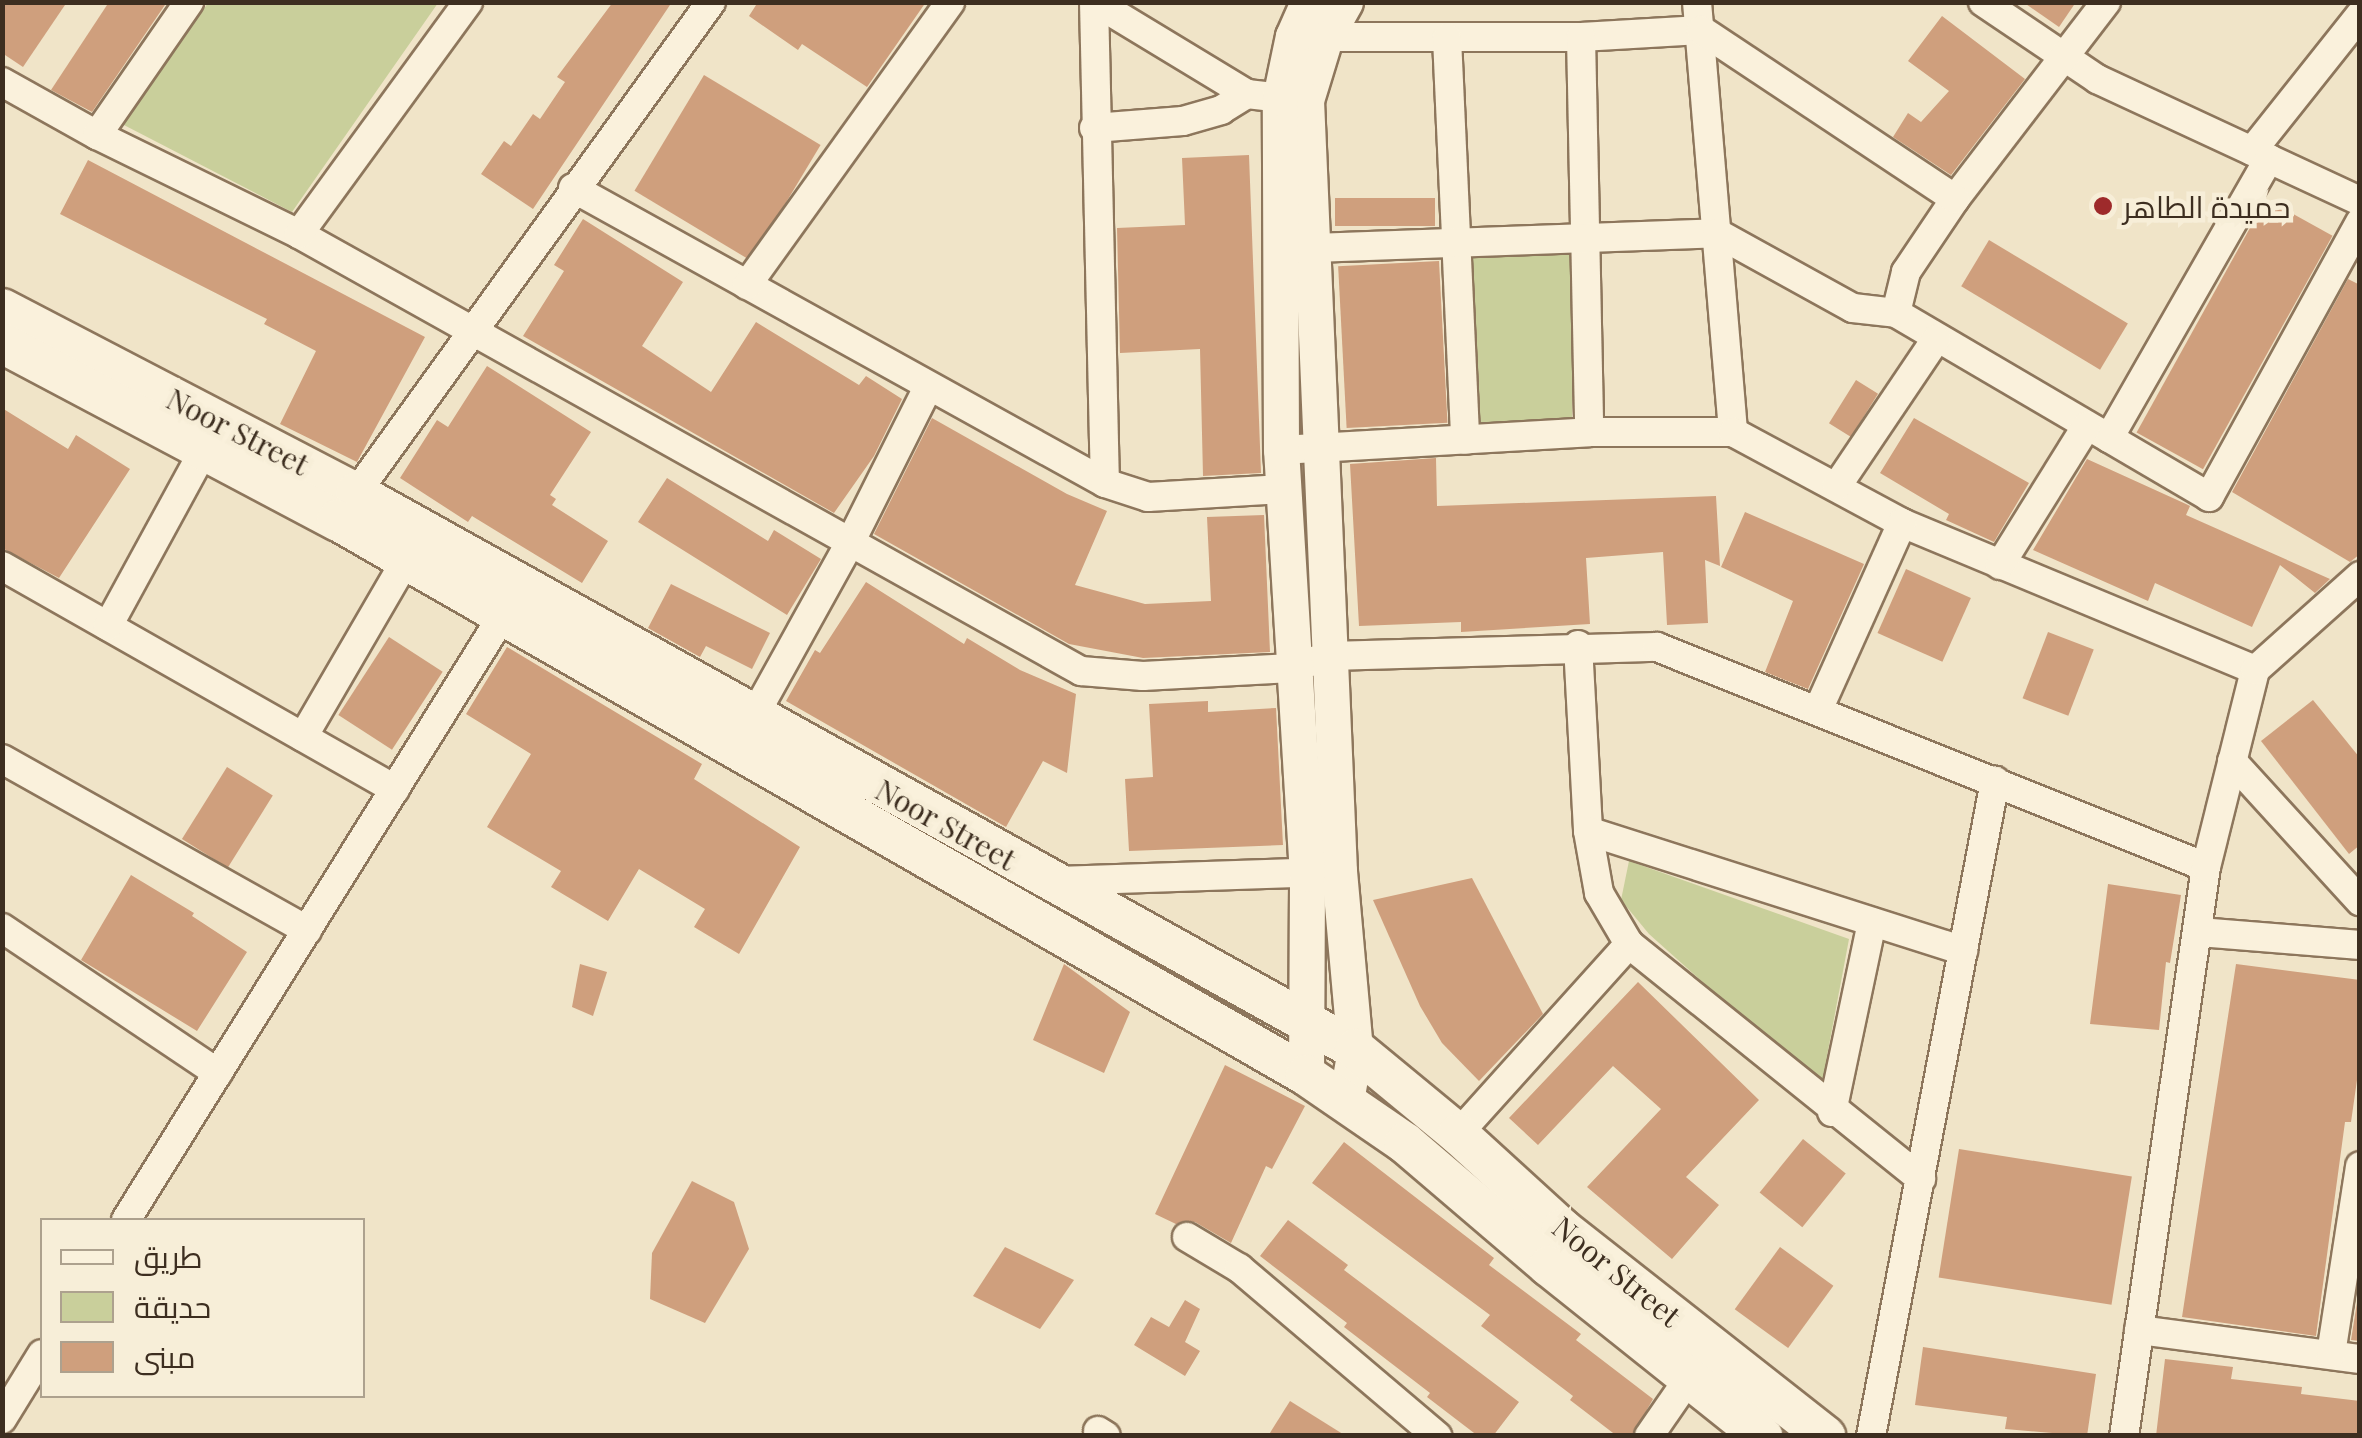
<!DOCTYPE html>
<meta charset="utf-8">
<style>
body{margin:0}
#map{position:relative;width:2362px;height:1438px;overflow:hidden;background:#f0e4c8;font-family:"Playfair Display",Cairo,serif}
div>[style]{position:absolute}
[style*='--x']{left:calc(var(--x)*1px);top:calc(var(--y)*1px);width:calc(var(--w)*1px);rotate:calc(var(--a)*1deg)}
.green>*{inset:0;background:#c9cf9b;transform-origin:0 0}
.building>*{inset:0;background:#cf9f7d;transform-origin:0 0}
.roads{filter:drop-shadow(2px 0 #8d765c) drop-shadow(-2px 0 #8d765c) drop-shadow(0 2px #8d765c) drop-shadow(0 -2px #8d765c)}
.minor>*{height:28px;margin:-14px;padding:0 14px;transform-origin:14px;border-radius:14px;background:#faf1dc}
.tertiary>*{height:35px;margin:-17.5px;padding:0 17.5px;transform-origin:17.5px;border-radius:17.5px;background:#faf1dc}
.secondary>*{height:40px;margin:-20px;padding:0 20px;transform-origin:20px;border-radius:20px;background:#faf1dc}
.dots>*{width:28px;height:28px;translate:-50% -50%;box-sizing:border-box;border:5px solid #f7eed8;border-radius:50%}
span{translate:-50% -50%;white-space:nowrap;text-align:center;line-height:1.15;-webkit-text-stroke:9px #f7eed8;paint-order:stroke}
.poi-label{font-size:30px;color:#3d2e20}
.left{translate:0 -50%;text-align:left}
.street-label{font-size:30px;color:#3d2e20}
.frame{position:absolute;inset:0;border:5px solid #3d2e20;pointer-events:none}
.legend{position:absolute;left:40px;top:1218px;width:325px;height:180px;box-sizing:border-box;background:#f7eed8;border:2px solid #ada18e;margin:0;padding:12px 18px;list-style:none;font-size:30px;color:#3d2e20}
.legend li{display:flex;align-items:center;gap:20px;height:50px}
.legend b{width:50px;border:2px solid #ada18e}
</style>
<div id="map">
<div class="green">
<i style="clip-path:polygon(208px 3px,208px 2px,438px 3px,292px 212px,122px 124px)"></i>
<i style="left:1572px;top:252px;width:171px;height:103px;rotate:90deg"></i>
<i style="clip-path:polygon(1629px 861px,1849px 939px,1821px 1088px,1649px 934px,1621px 900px)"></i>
</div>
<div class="building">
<i style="clip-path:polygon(2px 2px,67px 2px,23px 67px,2px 53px)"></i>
<i style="clip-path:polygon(109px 2px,167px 2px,92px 112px,51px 90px)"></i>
<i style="clip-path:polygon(613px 2px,672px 2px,533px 209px,481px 174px,504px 141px,511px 146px,533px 114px,540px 119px,565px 82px,557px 77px)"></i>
<i style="clip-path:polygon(758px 2px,926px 2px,867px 87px,802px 44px,798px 50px,749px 16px)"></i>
<i style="clip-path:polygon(2023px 2px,2076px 2px,2059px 27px)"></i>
<i style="clip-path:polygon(1942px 16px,2025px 79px,1951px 175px,1893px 137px,1908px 113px,1921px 122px,1949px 91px,1908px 61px)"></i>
<i style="left:704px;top:75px;width:136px;height:135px;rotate:31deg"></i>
<i style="clip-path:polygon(1249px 155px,1261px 473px,1203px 476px,1200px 349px,1120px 353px,1117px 228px,1185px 225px,1182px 158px)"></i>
<i style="clip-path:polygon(88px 160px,425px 337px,357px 462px,280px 424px,316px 351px,264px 324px,267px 319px,60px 214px)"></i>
<i style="left:1435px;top:198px;width:28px;height:100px;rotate:90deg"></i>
<i style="left:2266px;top:199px;width:76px;height:267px;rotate:29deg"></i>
<i style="clip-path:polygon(583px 219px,683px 282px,642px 346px,711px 392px,756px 322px,859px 385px,866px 376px,902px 399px,874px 456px,834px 513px,523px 336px,564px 271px,554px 265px)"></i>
<i style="left:1989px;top:240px;width:162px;height:54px;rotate:31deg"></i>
<i style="left:1439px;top:261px;width:162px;height:101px;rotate:87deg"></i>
<i style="clip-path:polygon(2348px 279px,2360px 285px,2360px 554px,2350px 562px,2232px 492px)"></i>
<i style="clip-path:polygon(487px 366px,591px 432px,550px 495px,556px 499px,552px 505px,608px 541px,582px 583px,472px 516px,468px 522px,400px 478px,437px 420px,448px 427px)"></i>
<i style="left:1856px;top:380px;width:26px;height:51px;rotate:32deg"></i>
<i style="clip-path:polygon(2px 408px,68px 449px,76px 435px,130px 469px,59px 578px,2px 548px)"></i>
<i style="clip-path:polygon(932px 418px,1067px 494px,1107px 511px,1075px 585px,1145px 604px,1211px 601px,1207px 517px,1264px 515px,1270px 652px,1143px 658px,1069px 644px,874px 534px)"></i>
<i style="clip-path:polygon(1914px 418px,2029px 483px,1994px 542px,1946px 520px,1949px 514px,1880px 473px)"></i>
<i style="clip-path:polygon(1436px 458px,1437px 506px,1716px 496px,1720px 566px,1705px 560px,1708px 623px,1667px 625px,1663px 552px,1586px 558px,1590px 624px,1461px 632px,1461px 622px,1359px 626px,1350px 464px)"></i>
<i style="clip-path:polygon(2087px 459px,2186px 504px,2190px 506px,2186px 515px,2330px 579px,2315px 593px,2280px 565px,2252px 627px,2155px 583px,2148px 601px,2033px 550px)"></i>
<i style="clip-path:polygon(667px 478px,768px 541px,774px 530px,821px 559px,787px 615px,638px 522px)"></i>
<i style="clip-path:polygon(1745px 512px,1864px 564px,1808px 689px,1765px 672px,1793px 601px,1721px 567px)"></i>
<i style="left:1906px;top:569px;width:71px;height:70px;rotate:24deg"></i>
<i style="clip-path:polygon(866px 582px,964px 644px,967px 638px,1020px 670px,1076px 694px,1067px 773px,1043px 761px,1006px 827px,786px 701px,815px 650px,820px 653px)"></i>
<i style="clip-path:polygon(671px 584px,770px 633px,752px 669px,706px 646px,700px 657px,648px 628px)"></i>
<i style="left:2048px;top:632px;width:49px;height:71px;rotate:21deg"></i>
<i style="left:389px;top:637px;width:64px;height:93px;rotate:33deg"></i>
<i style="clip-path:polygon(507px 647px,702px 764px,694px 779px,800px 847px,739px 954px,694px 927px,705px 909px,639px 869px,608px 921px,551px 887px,561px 871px,487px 827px,531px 754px,466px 714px)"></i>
<i style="clip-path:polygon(2313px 700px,2360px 758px,2360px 845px,2349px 854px,2261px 741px)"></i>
<i style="clip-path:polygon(1208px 701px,1208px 712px,1276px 708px,1283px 845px,1129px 851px,1125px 779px,1153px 777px,1149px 704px)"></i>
<i style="left:227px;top:767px;width:54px;height:85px;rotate:32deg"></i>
<i style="clip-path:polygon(131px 875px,194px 913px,192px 916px,247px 952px,197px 1031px,81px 960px)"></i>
<i style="clip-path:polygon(1472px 878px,1543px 1014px,1479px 1081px,1442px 1043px,1420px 1006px,1373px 900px)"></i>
<i style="clip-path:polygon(2108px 884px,2181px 895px,2170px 963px,2166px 962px,2159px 1030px,2090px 1024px)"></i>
<i style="clip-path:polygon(580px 964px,607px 972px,593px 1016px,572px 1007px)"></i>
<i style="clip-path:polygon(1064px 964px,1130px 1012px,1104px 1073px,1033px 1040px)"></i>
<i style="clip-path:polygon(2236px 964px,2360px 980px,2360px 1059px,2351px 1122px,2345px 1122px,2316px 1336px,2182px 1317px)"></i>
<i style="clip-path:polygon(1638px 982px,1759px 1100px,1686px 1177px,1719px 1205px,1672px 1259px,1587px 1187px,1661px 1109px,1613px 1066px,1538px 1145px,1509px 1118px)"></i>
<i style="clip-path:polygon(1225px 1065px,1305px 1106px,1272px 1169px,1266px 1166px,1231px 1243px,1195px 1222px,1176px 1224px,1155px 1214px)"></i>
<i style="left:1803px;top:1139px;width:55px;height:69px;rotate:39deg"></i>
<i style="clip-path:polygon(1344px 1142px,1494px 1258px,1489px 1265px,1581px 1334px,1576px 1340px,1653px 1399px,1632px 1436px,1617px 1436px,1570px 1400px,1573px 1396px,1481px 1326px,1490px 1315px,1312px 1183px)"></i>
<i style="left:1959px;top:1149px;width:175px;height:130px;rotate:9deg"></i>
<i style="clip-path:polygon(692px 1181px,734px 1202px,749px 1249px,705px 1323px,650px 1299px,652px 1253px)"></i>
<i style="clip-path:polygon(1288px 1220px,1348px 1265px,1344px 1270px,1519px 1402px,1493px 1436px,1478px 1436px,1427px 1397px,1430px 1393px,1344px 1327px,1347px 1323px,1260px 1256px)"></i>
<i style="clip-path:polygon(1005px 1247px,1074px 1280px,1040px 1329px,973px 1296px)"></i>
<i style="left:1780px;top:1247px;width:66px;height:77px;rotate:36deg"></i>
<i style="clip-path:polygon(2360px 1284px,2360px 1341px,2351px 1340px)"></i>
<i style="clip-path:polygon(1185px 1300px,1200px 1309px,1185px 1342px,1200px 1351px,1185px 1376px,1134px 1345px,1151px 1317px,1169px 1327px)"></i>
<i style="clip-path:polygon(1923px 1347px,2096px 1374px,2087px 1436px,2005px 1429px,2007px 1417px,1915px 1405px)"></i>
<i style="clip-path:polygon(2165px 1359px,2233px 1367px,2231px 1379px,2302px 1387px,2301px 1394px,2360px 1401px,2360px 1436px,2156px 1436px)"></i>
<i style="clip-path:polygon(1290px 1401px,1346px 1436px,1268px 1436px)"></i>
</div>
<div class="roads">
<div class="minor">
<i style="--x:1094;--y:2;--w:481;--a:88.7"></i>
<i style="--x:1095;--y:2;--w:178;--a:31.2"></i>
<i style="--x:1247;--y:94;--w:53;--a:6.5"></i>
<i style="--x:1697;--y:2;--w:432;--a:85.2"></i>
<i style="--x:1983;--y:2;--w:138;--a:34"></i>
<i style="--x:2097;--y:79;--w:290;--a:24.9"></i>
<i style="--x:2106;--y:2;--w:248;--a:127.5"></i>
<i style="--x:1955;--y:199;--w:88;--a:123.9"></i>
<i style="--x:1906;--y:272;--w:42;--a:103.7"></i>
<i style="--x:1896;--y:313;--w:363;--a:30.4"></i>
<i style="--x:2209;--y:497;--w:314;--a:-61.2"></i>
<i style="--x:1309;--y:37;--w:272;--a:0"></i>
<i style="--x:1581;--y:37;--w:120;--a:-3.3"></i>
<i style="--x:1701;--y:30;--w:305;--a:33.6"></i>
<i style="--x:1581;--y:37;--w:395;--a:88.8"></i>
<i style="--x:1447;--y:38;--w:402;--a:87.4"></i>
<i style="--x:2;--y:82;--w:109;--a:29.2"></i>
<i style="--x:97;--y:135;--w:225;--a:26.1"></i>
<i style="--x:299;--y:234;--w:896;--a:29.2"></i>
<i style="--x:1081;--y:671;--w:62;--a:4.6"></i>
<i style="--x:1143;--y:676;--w:149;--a:-3.1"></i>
<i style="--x:1292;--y:668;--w:40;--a:-18"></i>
<i style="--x:1330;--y:656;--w:327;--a:-1.6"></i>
<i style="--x:1657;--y:647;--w:591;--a:21.84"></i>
<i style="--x:1094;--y:128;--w:89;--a:-4.5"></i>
<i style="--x:1183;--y:121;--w:40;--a:-16"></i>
<i style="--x:1221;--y:110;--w:31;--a:-32"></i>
<i style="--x:97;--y:135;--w:162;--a:-55.3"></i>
<i style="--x:2252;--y:151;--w:174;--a:-51.5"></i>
<i style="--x:573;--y:188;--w:608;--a:29.01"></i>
<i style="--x:1105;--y:483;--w:45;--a:18"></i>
<i style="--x:1148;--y:497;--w:135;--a:-3.4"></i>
<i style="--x:299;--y:234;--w:287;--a:-53.9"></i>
<i style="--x:1314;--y:248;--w:403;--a:-2.1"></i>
<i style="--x:1717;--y:233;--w:155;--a:28.9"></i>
<i style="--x:1853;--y:308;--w:43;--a:6.6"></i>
<i style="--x:747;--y:285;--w:348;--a:-54.3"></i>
<i style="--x:2109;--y:438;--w:322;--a:-60.2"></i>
<i style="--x:1281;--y:450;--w:309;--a:-3.3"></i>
<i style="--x:1589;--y:432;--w:144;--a:0"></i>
<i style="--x:1733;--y:432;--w:192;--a:28.3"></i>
<i style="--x:1902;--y:523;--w:382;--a:22.6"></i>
<i style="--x:1837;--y:486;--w:177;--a:-56"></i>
<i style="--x:346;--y:507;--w:623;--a:-54.14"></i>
<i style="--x:2000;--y:565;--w:163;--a:-58.1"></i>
<i style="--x:2;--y:566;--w:452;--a:29.6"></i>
<i style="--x:108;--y:626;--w:200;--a:-61.4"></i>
<i style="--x:1578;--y:645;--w:186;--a:86.9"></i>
<i style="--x:1588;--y:831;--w:63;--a:79.9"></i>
<i style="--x:1599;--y:893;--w:59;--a:59.5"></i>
<i style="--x:1629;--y:944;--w:375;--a:38.8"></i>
<i style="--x:1818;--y:710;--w:205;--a:-65.8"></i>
<i style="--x:754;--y:716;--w:198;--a:-61"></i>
<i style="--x:850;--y:543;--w:174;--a:-63.4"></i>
<i style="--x:303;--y:737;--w:205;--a:-59.8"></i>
<i style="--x:2;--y:759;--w:350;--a:29.3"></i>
<i style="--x:2232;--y:761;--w:190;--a:47.6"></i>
<i style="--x:1588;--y:831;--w:394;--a:17.7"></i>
<i style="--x:1056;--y:881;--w:271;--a:-1.9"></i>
<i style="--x:2;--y:928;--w:260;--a:33.9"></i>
<i style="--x:2199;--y:932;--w:162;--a:4.6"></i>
<i style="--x:1832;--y:1112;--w:194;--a:-78.1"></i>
<i style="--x:1458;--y:1134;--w:256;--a:-48"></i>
<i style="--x:126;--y:1220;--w:713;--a:-58.07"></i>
<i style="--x:1187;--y:1237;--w:61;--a:30.8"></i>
<i style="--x:1239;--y:1268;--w:260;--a:40.3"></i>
<i style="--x:2139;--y:1330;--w:223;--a:7.5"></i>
<i style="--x:2331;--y:1354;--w:190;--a:-81.2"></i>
<i style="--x:2;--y:1419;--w:76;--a:-58.4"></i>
<i style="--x:1098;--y:1431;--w:9;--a:32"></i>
<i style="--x:1649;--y:1436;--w:70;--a:-55.4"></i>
<i style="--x:1871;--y:1436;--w:667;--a:-79.28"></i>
<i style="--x:2124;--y:1436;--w:575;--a:-81.8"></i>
<i style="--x:2206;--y:867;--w:203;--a:-76"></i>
<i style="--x:2255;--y:670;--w:141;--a:-41.8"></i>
</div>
<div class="tertiary">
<i style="--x:1345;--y:2;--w:41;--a:119.1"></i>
<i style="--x:1325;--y:38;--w:65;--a:107"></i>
<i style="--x:1306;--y:100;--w:772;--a:87.55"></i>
<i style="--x:1339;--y:871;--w:179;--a:84.9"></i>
<i style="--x:1355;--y:1049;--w:53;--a:99.8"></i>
<i style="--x:1306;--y:1075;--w:201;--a:-89.7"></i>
<i style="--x:1307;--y:874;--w:425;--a:-93.5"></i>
<i style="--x:1281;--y:450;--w:352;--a:-90.2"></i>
<i style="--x:1280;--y:98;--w:63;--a:-78.2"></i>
<i style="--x:1293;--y:36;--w:37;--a:-66"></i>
</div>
<div class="secondary">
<i style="--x:2;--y:309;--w:399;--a:27.5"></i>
<i style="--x:356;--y:493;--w:1143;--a:29.1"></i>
<i style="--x:1355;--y:1049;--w:134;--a:39.5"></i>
<i style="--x:1458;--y:1134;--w:141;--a:42.4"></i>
<i style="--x:1562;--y:1229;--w:335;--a:38.2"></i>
<i style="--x:2;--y:343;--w:379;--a:27.9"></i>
<i style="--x:337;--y:520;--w:1117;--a:29.8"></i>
<i style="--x:1306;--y:1075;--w:120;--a:34.5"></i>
<i style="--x:1405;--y:1143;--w:189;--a:40.5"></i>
<i style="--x:1549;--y:1266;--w:273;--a:38.6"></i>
</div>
</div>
<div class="dots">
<i style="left:2103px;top:206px;background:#9e2a2b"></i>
</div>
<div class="poi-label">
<span class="left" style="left:2123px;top:206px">حميدة الطاهر</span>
</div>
<div class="street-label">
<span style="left:238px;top:431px;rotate:27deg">Noor Street</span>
<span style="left:946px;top:824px;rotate:29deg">Noor Street</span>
<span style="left:1617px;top:1271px;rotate:39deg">Noor Street</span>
</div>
<div class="frame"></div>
<ul class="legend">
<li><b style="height:12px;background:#faf1dc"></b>طريق</li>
<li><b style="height:28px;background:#c9cf9b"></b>حديقة</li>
<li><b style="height:28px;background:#cf9f7d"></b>مبنى</li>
</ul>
</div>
